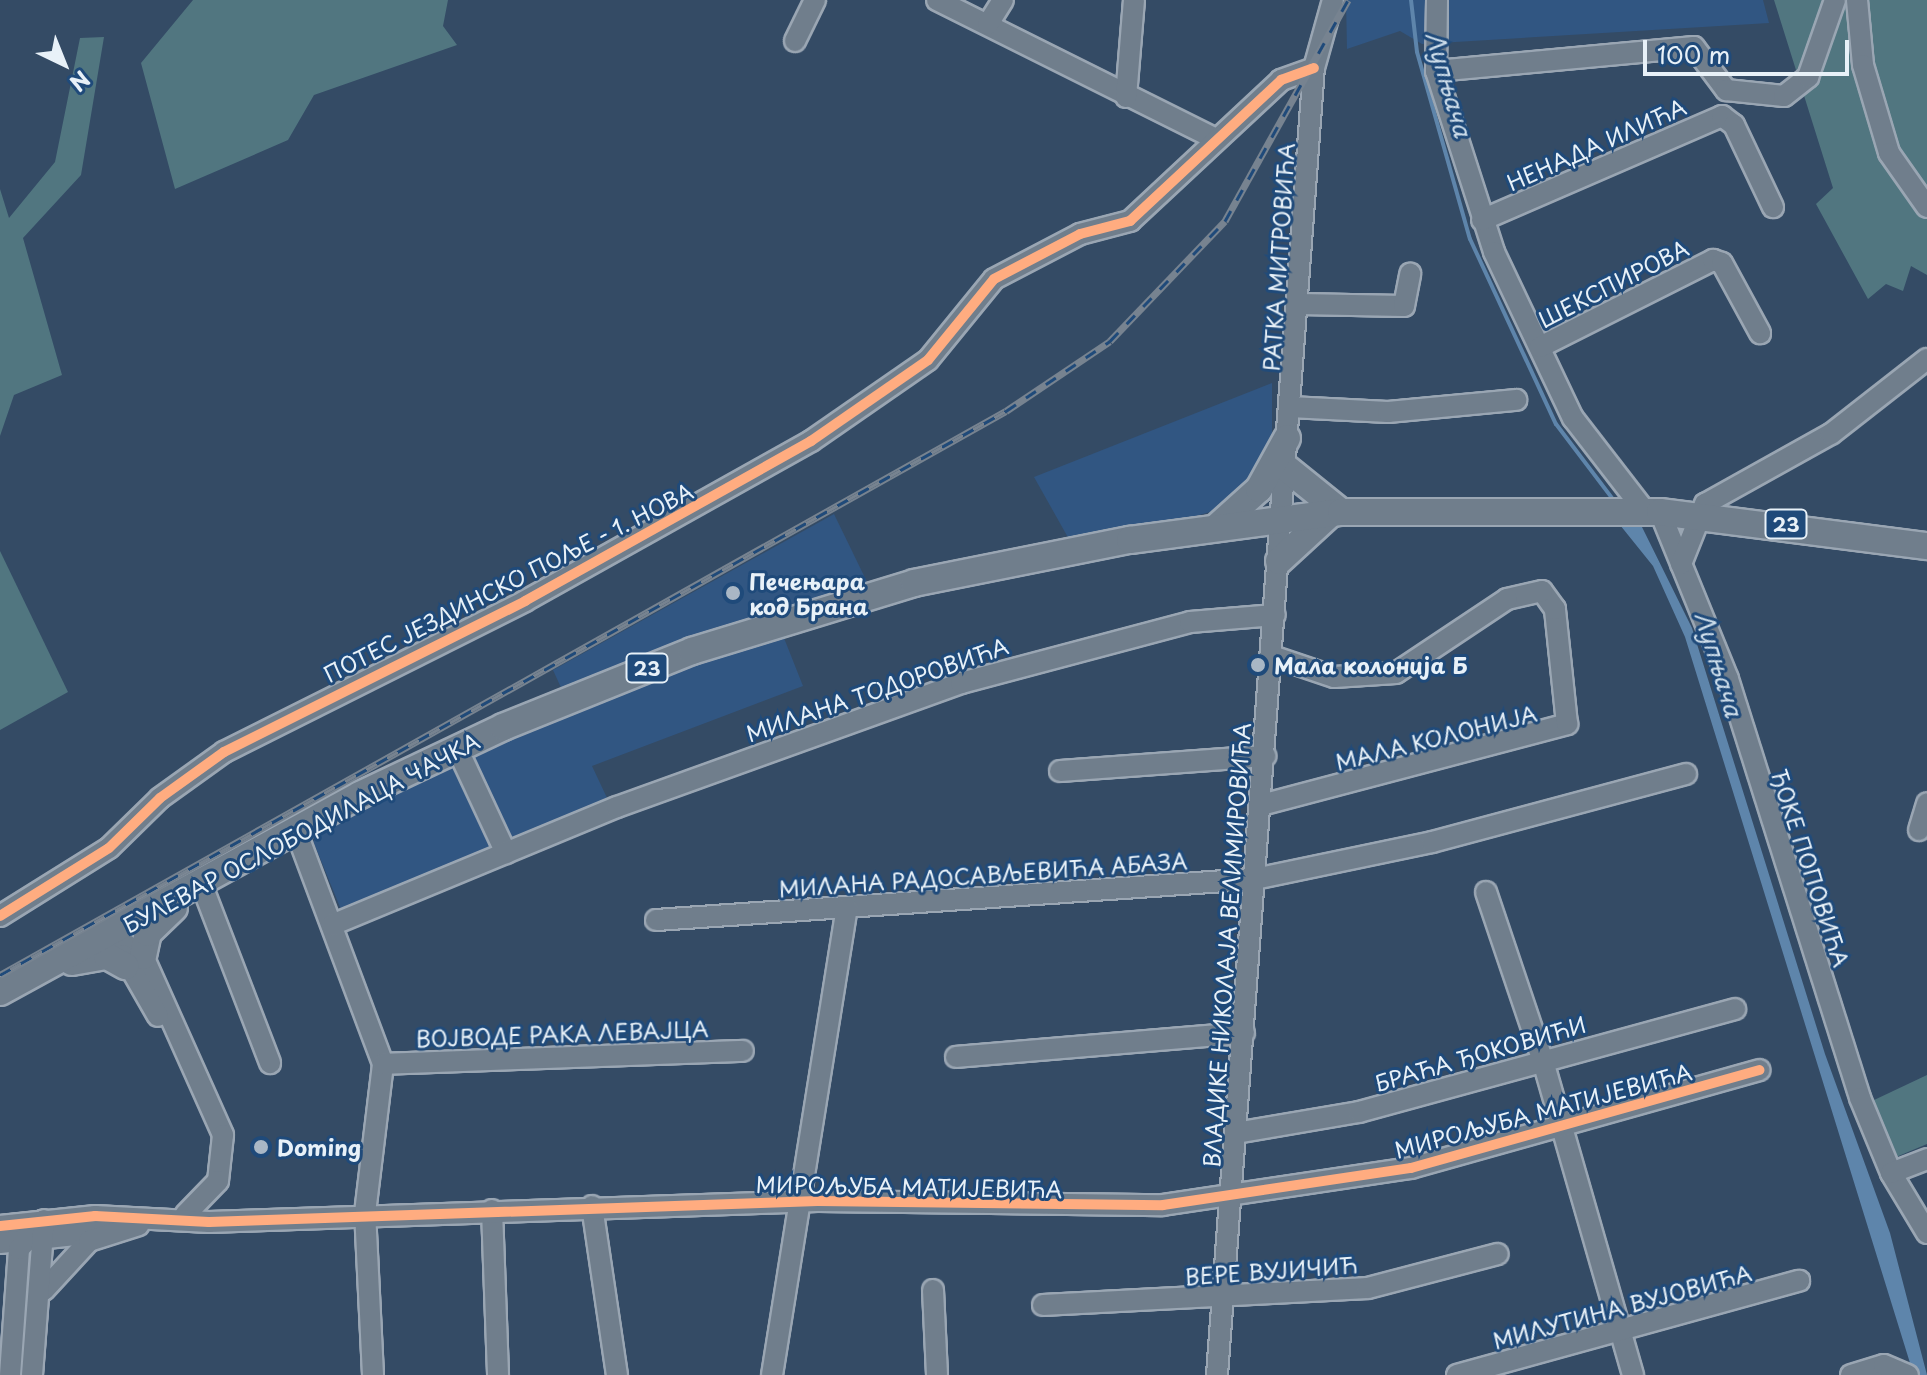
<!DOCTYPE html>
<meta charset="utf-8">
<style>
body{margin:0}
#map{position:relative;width:1927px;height:1375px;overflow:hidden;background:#344b65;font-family:"Playpen Sans",sans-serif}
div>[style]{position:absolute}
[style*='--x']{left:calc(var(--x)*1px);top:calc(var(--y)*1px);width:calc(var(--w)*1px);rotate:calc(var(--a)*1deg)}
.built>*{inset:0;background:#315682}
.green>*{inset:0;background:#517680}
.water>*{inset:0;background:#5e85ab}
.stream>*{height:4px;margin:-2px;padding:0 2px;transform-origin:2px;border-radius:2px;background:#5e85ab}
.roads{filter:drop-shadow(2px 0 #9aa6b3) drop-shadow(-2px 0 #9aa6b3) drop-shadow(0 2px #9aa6b3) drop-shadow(0 -2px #9aa6b3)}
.minor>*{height:20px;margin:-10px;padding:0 10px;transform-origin:10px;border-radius:10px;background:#707e8c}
.major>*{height:26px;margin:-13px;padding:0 13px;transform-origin:13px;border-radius:13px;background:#707e8c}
.rail>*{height:7px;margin-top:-3.5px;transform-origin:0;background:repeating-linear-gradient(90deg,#1f4a7a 0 12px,#778390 0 24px);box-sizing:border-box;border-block:2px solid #778390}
.cycleway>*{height:10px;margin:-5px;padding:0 5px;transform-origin:5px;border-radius:5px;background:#ffac80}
.dots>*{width:22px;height:22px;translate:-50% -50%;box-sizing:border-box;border:4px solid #1f4a7a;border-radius:50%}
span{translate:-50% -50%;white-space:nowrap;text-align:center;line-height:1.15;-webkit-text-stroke:6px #1f4a7a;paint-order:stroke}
.shield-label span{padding:2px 6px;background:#1f4a7a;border:2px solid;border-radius:6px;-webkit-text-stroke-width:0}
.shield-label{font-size:20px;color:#e8f1f8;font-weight:700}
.street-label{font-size:22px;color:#e8f1f8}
.poi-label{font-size:22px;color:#e8f1f8;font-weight:700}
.left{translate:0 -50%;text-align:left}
.water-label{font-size:24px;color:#cdddea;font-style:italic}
.north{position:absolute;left:24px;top:24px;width:80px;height:80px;-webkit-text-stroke:6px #1f4a7a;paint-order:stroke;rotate:137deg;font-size:22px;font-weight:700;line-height:32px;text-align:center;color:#e8f1f8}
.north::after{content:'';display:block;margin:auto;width:28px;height:36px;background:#e8f1f8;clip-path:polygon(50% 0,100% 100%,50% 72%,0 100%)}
.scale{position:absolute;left:1643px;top:40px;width:206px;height:36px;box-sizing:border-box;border:4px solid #e8f1f8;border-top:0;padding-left:10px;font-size:24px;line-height:28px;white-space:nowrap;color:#e8f1f8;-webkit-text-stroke:6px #1f4a7a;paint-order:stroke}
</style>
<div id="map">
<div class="built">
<i style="clip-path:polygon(1346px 0,1763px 0,1769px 23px,1422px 44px,1400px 31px,1347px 49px)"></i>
<i style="clip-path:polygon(1272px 383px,1272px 442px,1252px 490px,1231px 506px,1147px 530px,1070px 541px,1034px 477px)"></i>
<i style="clip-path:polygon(834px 514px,869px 586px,563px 692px,553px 670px)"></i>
<i style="clip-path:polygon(782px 633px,803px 686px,592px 766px,608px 800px,342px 912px,313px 841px,350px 813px,494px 741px)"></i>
</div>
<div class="green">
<i style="clip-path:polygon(193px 0,448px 0,443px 26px,457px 45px,314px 95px,288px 140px,175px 189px,141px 63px)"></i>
<i style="clip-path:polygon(1774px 0,1927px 0,1927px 275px,1911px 266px,1903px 291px,1886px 284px,1868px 299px,1816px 204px,1833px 188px)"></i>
<i style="clip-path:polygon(104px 37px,81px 175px,23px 238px,62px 375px,14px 395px,0 436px,0 189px,9px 218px,55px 162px,80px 38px)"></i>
<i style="clip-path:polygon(0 551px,68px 692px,0 730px)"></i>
<i style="clip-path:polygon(1927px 1075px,1927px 1144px,1889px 1160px,1872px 1101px)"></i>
</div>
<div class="water">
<i style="clip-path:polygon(1620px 525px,1641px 525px,1692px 628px,1825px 1054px,1890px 1233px,1927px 1375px,1915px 1375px,1910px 1363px,1685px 637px,1653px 566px)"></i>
</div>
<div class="stream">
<i style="--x:1411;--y:0;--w:52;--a:83.4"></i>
<i style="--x:1417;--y:52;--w:194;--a:74.2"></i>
<i style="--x:1470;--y:239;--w:204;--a:65.1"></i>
<i style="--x:1556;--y:424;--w:98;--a:52.9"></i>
</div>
<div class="roads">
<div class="minor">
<i style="--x:937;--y:0;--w:312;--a:26.5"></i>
<i style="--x:1437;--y:0;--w:71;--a:90.8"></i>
<i style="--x:1436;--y:71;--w:190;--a:72.2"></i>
<i style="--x:1494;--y:252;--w:184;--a:64.6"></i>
<i style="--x:1573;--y:418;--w:118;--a:52.3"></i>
<i style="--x:1857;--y:0;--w:65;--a:84.7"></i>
<i style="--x:1863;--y:65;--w:92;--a:73.5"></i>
<i style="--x:1889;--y:153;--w:66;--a:54.9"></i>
<i style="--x:988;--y:24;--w:28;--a:-58"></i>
<i style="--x:795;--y:41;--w:46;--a:-64"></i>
<i style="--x:1436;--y:71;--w:259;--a:-5.3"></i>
<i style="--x:1694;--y:47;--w:54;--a:53.3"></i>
<i style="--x:1726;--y:90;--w:58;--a:5.9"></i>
<i style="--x:1784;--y:96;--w:31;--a:-38"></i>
<i style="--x:1808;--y:77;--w:82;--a:-70.7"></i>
<i style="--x:1126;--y:97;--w:97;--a:-85.3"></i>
<i style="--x:1482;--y:220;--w:262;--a:-23.4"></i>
<i style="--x:1722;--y:116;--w:15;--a:37"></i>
<i style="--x:1734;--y:125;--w:91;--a:64.6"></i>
<i style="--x:1299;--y:304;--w:105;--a:1.1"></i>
<i style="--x:1404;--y:306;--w:33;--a:-79"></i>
<i style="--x:1540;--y:347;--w:194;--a:-26.7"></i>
<i style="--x:1713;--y:260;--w:9;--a:18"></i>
<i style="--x:1722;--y:263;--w:80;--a:61.5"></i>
<i style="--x:1290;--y:407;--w:98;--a:2.9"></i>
<i style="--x:1388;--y:412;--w:129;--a:-5.4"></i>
<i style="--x:1660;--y:512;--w:180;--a:67.8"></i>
<i style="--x:1728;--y:679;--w:439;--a:72.5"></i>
<i style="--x:1860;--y:1098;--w:81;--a:67.5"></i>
<i style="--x:1891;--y:1173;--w:70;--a:59"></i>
<i style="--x:1681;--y:564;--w:65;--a:-68.2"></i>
<i style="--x:1705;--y:504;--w:144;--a:-29.1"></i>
<i style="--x:1831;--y:434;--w:122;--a:-38"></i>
<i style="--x:457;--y:748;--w:116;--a:65"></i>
<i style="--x:1060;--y:771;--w:206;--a:-4.2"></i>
<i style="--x:1261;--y:805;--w:317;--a:-14.8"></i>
<i style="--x:1567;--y:724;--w:116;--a:-96"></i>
<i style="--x:1555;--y:609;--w:22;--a:-126"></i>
<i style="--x:1542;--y:591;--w:36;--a:167"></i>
<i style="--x:1507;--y:599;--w:133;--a:146.3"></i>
<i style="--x:1396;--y:673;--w:62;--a:176.3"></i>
<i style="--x:1334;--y:677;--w:65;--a:-161.3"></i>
<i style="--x:1919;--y:830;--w:28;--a:-73"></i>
<i style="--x:296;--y:831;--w:249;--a:69.5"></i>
<i style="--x:201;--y:883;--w:193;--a:69"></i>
<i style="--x:1486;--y:892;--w:178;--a:71.4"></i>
<i style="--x:1543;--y:1061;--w:327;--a:74"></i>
<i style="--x:0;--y:916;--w:128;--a:-32"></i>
<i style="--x:109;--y:848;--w:71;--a:-44.4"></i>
<i style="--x:160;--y:798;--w:79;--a:-35.7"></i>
<i style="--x:224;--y:752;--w:337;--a:-26.6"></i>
<i style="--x:525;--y:601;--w:328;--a:-29.2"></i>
<i style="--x:811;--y:441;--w:142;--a:-34.7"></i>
<i style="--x:928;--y:360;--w:104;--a:-50.8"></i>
<i style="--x:994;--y:279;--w:97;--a:-27.6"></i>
<i style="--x:1080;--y:234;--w:52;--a:-14.6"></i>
<i style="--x:1130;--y:221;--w:207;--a:-43"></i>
<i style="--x:1281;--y:80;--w:35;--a:-20"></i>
<i style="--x:656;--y:920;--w:600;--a:-3.92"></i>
<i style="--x:1255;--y:879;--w:181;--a:-11.8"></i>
<i style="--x:1432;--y:842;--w:263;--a:-15"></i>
<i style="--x:332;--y:925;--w:308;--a:-22.5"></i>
<i style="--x:617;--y:807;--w:366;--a:-19.8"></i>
<i style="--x:961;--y:683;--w:237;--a:-14.9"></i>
<i style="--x:1190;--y:622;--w:85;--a:-4.7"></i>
<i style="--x:109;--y:933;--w:41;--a:34.1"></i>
<i style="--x:143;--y:956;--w:196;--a:65.9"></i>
<i style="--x:223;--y:1135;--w:46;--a:96.2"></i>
<i style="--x:218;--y:1181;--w:47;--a:134.1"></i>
<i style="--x:123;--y:955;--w:70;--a:60.2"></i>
<i style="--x:956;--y:1057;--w:289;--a:-4.8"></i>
<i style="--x:1236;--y:1133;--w:125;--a:-9.7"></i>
<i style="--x:1359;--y:1112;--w:390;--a:-15.3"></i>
<i style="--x:1891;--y:1173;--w:39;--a:-21"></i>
<i style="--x:592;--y:1206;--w:171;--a:81.6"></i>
<i style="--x:492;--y:1210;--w:165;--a:87.9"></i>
<i style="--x:0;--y:1226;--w:96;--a:-6"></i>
<i style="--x:95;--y:1216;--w:114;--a:3"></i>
<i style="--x:209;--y:1222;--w:609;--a:-1.97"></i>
<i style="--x:818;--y:1201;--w:345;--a:0.7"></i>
<i style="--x:1163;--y:1205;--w:251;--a:-8.5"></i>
<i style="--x:1411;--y:1168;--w:362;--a:-15.7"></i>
<i style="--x:0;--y:1243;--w:104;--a:-6.1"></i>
<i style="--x:44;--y:1290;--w:67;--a:-47.4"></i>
<i style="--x:89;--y:1241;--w:52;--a:-17.7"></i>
<i style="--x:933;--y:1290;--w:85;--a:87.3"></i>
<i style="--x:1043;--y:1305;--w:325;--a:-3"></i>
<i style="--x:1368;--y:1288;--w:134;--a:-14.7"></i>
<i style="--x:10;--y:1375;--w:126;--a:-85.9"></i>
<i style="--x:19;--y:1249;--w:38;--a:-49"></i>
<i style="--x:32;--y:1375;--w:155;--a:-85.6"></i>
<i style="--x:373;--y:1375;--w:162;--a:-92.8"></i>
<i style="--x:365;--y:1213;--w:150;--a:-83.1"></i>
<i style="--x:383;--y:1064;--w:360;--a:-2.1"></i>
<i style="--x:772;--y:1375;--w:473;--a:-80.9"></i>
<i style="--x:1217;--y:1375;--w:1311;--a:-85.76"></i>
<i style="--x:1314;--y:68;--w:71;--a:-74.4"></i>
<i style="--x:1457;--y:1375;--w:355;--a:-15.4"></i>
<i style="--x:1851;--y:1375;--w:34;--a:-17"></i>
<i style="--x:1884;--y:1365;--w:26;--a:23"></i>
</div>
<div class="major">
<i style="--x:1285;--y:467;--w:72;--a:38.8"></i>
<i style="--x:1218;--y:526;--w:55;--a:-42.1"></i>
<i style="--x:1259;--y:489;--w:58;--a:-61.2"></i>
<i style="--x:1279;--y:561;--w:71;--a:-42.7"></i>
<i style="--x:143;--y:956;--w:24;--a:-78"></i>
<i style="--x:148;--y:933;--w:36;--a:-44"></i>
<i style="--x:72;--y:962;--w:36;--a:-10"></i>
<i style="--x:107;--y:956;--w:21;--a:29"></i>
<i style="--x:0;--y:992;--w:410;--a:-28.7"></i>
<i style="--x:360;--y:795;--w:158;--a:-25.4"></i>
<i style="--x:503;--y:727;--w:204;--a:-21.9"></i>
<i style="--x:692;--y:651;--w:232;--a:-17"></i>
<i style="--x:914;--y:583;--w:220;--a:-11.3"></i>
<i style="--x:1130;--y:540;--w:213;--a:-7.6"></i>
<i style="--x:1341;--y:512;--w:319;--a:0"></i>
<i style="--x:1660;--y:512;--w:269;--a:7.3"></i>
</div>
</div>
<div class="rail">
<i style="--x:0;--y:975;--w:1153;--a:-29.28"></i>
<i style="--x:1006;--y:411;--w:125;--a:-33.9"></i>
<i style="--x:1110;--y:341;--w:166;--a:-46.2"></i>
<i style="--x:1225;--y:221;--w:253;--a:-60.9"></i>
</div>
<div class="cycleway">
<i style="--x:0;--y:916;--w:128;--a:-32"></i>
<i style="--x:109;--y:848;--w:71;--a:-44.4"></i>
<i style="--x:160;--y:798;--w:79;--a:-35.7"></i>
<i style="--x:224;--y:752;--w:337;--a:-26.6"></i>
<i style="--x:525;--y:601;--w:328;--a:-29.2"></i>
<i style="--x:811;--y:441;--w:142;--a:-34.7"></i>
<i style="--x:928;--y:360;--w:104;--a:-50.8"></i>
<i style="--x:994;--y:279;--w:97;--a:-27.6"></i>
<i style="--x:1080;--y:234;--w:52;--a:-14.6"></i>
<i style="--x:1130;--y:221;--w:207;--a:-43"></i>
<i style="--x:1281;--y:80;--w:35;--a:-20"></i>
<i style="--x:0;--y:1226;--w:96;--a:-6"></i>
<i style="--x:95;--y:1216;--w:114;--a:3"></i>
<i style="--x:209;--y:1222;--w:609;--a:-1.97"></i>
<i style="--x:818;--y:1201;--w:345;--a:0.7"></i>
<i style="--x:1163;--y:1205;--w:251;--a:-8.5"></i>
<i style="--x:1411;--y:1168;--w:362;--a:-15.7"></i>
</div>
<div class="dots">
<i style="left:733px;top:593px;background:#a9b7c5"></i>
<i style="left:1258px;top:665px;background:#a9b7c5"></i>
<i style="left:261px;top:1147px;background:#a9b7c5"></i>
</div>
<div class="shield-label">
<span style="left:1786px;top:524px">23</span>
<span style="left:647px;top:668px">23</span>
</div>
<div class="street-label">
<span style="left:1596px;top:144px;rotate:-24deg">НЕНАДА ИЛИЋА</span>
<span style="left:1278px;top:257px;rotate:-86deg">РАТКА МИТРОВИЋА</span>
<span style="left:1613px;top:283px;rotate:-27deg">ШЕКСПИРОВА</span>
<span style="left:508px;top:582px;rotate:-27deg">ПОТЕС ЈЕЗДИНСКО ПОЉЕ - 1. НОВА</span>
<span style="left:877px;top:689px;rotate:-19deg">МИЛАНА ТОДОРОВИЋА</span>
<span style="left:1436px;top:737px;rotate:-14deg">МАЛА КОЛОНИЈА</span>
<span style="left:301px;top:832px;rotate:-28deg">БУЛЕВАР ОСЛОБОДИЛАЦА ЧАЧКА</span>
<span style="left:1811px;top:868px;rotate:72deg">ЂОКЕ ПОПОВИЋА</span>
<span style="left:983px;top:874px;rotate:-4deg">МИЛАНА РАДОСАВЉЕВИЋА АБАЗА</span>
<span style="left:1226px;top:945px;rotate:-86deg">ВЛАДИКЕ НИКОЛАЈА ВЕЛИМИРОВИЋА</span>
<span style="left:562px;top:1033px;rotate:-2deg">ВОЈВОДЕ РАКА ЛЕВАЈЦА</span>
<span style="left:1480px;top:1053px;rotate:-16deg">БРАЋА ЂОКОВИЋИ</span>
<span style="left:1543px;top:1110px;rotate:-15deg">МИРОЉУБА МАТИЈЕВИЋА</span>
<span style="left:909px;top:1186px;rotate:1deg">МИРОЉУБА МАТИЈЕВИЋА</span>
<span style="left:1271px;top:1270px;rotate:-4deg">ВЕРЕ ВУЈИЧИЋ</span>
<span style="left:1622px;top:1306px;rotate:-15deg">МИЛУТИНА ВУЈОВИЋА</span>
</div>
<div class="poi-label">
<span class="left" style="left:749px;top:593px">Печењара<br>код Брана</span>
<span class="left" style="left:1274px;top:665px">Мала колонија Б</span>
<span class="left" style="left:277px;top:1147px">Doming</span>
</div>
<div class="water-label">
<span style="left:1449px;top:84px;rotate:74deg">Лупњача</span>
<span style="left:1719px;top:664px;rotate:73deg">Лупњача</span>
</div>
<div class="north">N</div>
<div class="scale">100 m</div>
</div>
